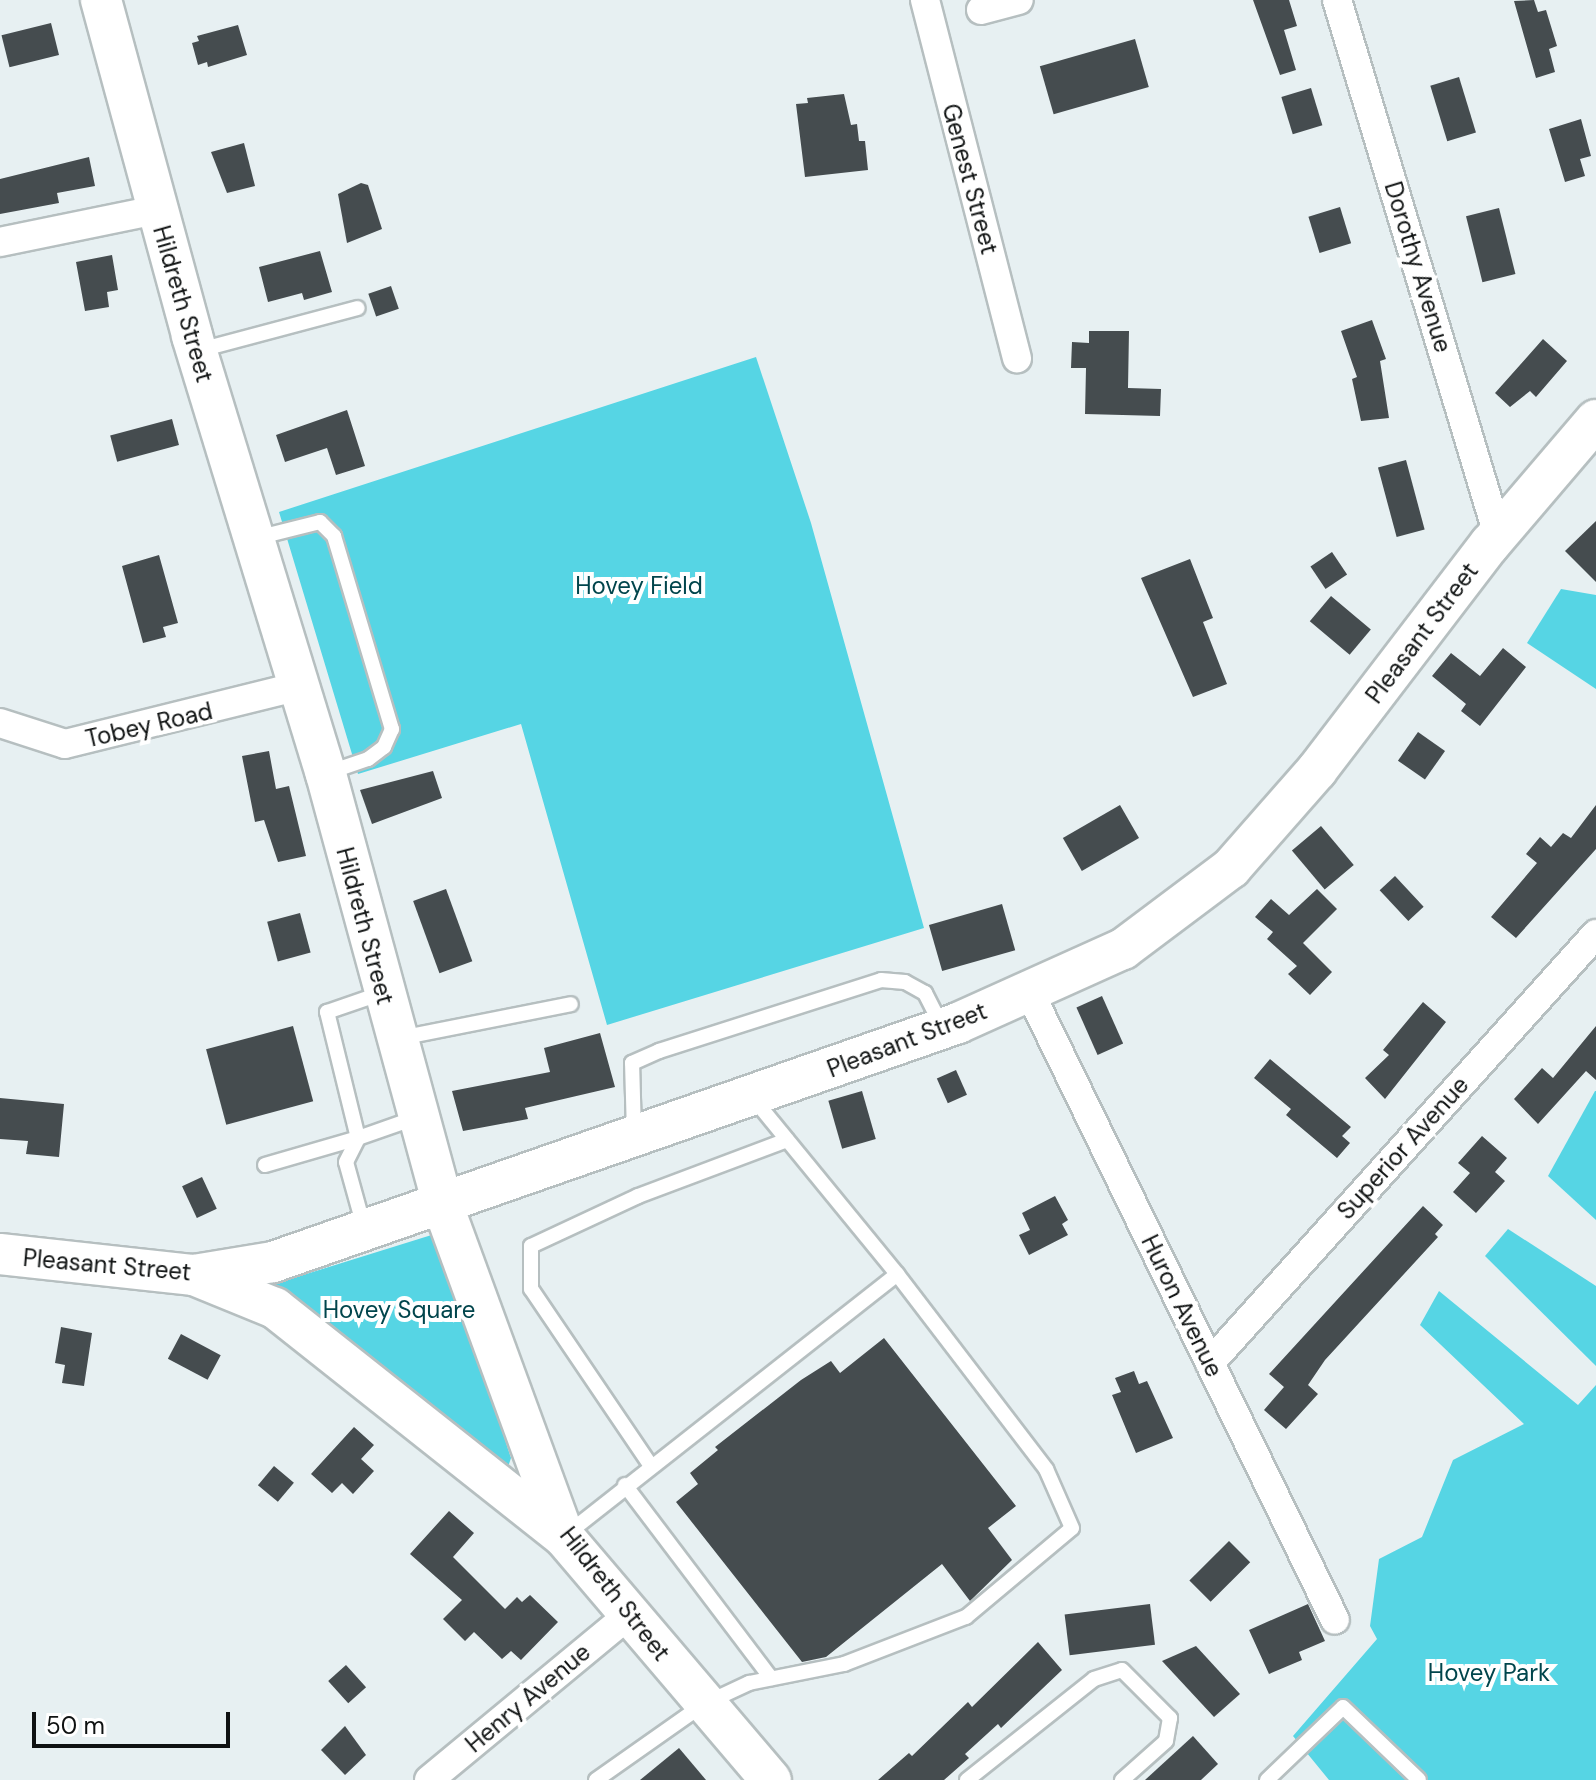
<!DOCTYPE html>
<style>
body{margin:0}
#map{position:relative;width:1596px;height:1780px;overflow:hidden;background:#e7f0f2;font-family:"DM Sans",sans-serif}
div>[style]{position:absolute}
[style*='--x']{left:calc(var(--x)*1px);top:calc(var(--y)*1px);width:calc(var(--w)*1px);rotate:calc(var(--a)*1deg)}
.green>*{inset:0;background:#56d5e4}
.building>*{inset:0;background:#454c4f;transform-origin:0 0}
.roads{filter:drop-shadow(2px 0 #b6bfc0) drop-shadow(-2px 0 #b6bfc0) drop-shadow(0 2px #b6bfc0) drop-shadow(0 -2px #b6bfc0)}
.lane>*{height:14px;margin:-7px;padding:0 7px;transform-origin:7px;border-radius:7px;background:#fff}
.street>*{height:28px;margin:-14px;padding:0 14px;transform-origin:14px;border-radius:14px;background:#fff}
.secondary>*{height:40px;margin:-20px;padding:0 20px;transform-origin:20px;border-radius:20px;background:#fff}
span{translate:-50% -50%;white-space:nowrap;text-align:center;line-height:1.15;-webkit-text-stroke:8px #fff;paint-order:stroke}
.street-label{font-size:24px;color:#0f1212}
.park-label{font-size:24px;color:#01454c}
.scale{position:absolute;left:32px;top:1712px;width:198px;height:36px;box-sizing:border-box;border:4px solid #0f1212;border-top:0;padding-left:10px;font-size:24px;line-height:28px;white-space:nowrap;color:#0f1212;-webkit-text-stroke:6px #fff;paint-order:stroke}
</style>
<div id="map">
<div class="green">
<i style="clip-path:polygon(756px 357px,811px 523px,924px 928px,607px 1025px,521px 724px,358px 774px,279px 512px)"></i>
<i style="clip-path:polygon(1561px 589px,1596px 595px,1596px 689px,1527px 643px)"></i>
<i style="clip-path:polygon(1595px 1091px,1596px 1091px,1596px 1220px,1548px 1176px)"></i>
<i style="clip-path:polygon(1508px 1229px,1596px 1286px,1596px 1366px,1485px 1256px)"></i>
<i style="clip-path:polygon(438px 1233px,511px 1458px,508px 1467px,497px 1468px,271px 1285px)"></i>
<i style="clip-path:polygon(1439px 1291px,1578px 1405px,1596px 1385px,1596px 1780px,1329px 1780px,1293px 1736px,1377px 1639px,1370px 1626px,1379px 1559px,1422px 1537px,1453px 1460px,1524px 1424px,1420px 1325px)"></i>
</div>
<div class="building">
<i style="clip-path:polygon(1253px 0,1289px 0,1297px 26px,1284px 30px,1296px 70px,1280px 75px)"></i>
<i style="clip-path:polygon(1534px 0,1538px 12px,1546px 10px,1557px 46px,1549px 49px,1555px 72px,1536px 78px,1514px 1px)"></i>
<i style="left:51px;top:23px;width:33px;height:51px;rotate:76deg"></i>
<i style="clip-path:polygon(238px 25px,247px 55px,208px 67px,207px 62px,198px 65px,192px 43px,199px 41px,197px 36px)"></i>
<i style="left:1135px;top:39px;width:50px;height:99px;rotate:74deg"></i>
<i style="left:1459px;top:77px;width:58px;height:30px;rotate:73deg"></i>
<i style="left:1311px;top:88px;width:39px;height:31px;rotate:73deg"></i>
<i style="clip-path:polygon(844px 94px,851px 125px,857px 124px,859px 141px,865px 141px,868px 170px,805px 177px,796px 104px,808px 103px,807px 98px)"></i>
<i style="clip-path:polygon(1581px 119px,1591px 156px,1580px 159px,1585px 176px,1565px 182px,1549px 129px)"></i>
<i style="clip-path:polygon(244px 143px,255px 186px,227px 193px,211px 152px)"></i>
<i style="clip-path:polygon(89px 157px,95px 186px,57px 193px,59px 203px,0 214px,0 179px)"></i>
<i style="clip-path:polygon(361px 183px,368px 185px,382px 229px,347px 243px,338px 194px)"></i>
<i style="left:1340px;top:207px;width:38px;height:33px;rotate:73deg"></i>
<i style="left:1499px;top:208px;width:68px;height:34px;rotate:76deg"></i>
<i style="clip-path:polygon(320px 251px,332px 292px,304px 300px,302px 293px,268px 302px,259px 267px)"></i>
<i style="clip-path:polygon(112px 255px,118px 290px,107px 292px,109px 307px,85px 311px,76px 262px)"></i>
<i style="left:391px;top:286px;width:24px;height:24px;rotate:71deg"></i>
<i style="clip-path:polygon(1372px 320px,1386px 359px,1380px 361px,1389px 418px,1361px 421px,1352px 379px,1357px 377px,1341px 331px)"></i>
<i style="clip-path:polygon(1089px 331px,1129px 331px,1128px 388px,1161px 389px,1160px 416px,1085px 414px,1086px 368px,1071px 368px,1072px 342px,1089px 343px)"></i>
<i style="clip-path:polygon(1543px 339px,1567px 361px,1536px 397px,1530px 391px,1510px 407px,1495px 393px)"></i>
<i style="clip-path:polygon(347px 410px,365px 466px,336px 475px,327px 448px,285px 462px,276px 435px)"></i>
<i style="left:172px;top:419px;width:27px;height:64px;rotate:75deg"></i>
<i style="left:1406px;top:460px;width:72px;height:29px;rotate:75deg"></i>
<i style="clip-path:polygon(1596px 521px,1596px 582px,1565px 551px)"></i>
<i style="left:1332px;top:552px;width:27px;height:26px;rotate:56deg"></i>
<i style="clip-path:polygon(159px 555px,178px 623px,163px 627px,166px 637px,143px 643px,122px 566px)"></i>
<i style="clip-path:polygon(1190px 559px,1213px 618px,1203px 622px,1227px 684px,1193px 697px,1141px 578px)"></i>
<i style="left:1331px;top:596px;width:52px;height:33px;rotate:40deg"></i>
<i style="clip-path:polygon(1503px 648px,1526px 667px,1480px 726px,1461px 711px,1466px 704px,1432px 676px,1451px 653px,1480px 676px)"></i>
<i style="left:1418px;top:732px;width:33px;height:35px;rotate:35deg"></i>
<i style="clip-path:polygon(269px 751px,276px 789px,289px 786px,306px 856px,278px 862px,264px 820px,255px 822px,242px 756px)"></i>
<i style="clip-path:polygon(433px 771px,442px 798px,372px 824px,360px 790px)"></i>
<i style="left:1120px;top:805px;width:38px;height:66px;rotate:60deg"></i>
<i style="clip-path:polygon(1596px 805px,1596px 849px,1516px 938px,1491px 917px,1537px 863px,1526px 854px,1540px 837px,1551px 847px,1563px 833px,1571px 838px)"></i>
<i style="left:1321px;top:826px;width:51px;height:38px;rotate:50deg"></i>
<i style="left:1395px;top:876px;width:42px;height:21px;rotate:47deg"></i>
<i style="left:446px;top:889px;width:77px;height:35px;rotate:70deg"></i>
<i style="clip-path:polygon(1317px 889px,1337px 909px,1303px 943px,1332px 972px,1310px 995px,1288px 974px,1297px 966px,1267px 939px,1273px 932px,1255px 917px,1271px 899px,1289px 915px)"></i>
<i style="left:1002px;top:904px;width:48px;height:76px;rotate:74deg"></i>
<i style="left:300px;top:913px;width:41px;height:34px;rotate:75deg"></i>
<i style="left:1102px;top:996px;width:52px;height:28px;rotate:66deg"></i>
<i style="clip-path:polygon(1423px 1002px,1446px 1022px,1385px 1099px,1365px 1078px,1389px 1055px,1383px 1050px)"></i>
<i style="left:293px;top:1026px;width:78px;height:90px;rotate:75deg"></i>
<i style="clip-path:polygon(1596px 1026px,1596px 1080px,1586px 1071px,1538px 1124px,1514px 1099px,1542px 1068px,1553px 1078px)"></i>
<i style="clip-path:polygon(600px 1033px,615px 1087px,525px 1108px,528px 1119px,463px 1131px,452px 1091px,550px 1072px,544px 1048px)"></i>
<i style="clip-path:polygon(1270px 1059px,1351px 1127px,1342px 1136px,1350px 1143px,1337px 1158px,1286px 1115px,1291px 1109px,1254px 1078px)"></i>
<i style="left:956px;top:1070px;width:27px;height:21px;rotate:66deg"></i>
<i style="left:862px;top:1091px;width:50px;height:35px;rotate:74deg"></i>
<i style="clip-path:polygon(0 1098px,64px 1104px,59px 1157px,26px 1154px,28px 1141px,0 1139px)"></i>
<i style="clip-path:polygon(1482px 1136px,1507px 1158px,1495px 1172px,1505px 1181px,1476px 1213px,1453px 1192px,1470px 1173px,1458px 1163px)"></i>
<i style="left:202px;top:1177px;width:35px;height:22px;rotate:65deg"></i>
<i style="clip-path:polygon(1055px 1196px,1068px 1220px,1062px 1224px,1068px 1235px,1029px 1255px,1019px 1235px,1030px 1230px,1022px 1213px)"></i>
<i style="clip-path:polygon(1423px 1206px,1443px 1225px,1435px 1234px,1438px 1237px,1325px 1360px,1308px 1385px,1318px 1394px,1286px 1429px,1264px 1410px,1284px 1387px,1269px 1374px)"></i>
<i style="clip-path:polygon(61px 1327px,92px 1333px,84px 1386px,62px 1383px,65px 1365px,55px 1363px)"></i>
<i style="left:181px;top:1334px;width:45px;height:28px;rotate:28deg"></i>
<i style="clip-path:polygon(884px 1338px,1016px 1506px,988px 1528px,1012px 1560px,970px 1601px,942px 1564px,826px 1657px,802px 1662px,676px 1502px,698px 1484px,690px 1473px,718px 1450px,715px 1447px,801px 1380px,831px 1361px,840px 1373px)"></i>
<i style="clip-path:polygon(1134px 1371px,1139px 1384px,1147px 1381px,1173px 1438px,1136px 1453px,1112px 1395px,1121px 1392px,1115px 1378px)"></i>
<i style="clip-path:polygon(354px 1427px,374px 1445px,361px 1459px,374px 1471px,353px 1494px,342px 1483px,332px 1493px,311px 1474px)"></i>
<i style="left:274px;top:1466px;width:26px;height:25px;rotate:40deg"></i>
<i style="clip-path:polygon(449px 1511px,474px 1533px,453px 1557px,505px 1609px,517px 1597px,522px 1602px,530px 1595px,558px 1622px,521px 1660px,511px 1651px,502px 1659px,474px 1632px,465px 1641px,443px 1619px,462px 1600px,410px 1554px)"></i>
<i style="left:1229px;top:1541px;width:30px;height:56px;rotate:45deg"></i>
<i style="left:1150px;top:1604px;width:41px;height:86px;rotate:83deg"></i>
<i style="clip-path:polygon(1308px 1604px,1325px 1641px,1299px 1652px,1302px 1660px,1269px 1674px,1249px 1630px)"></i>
<i style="clip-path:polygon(1038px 1642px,1062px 1670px,1001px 1728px,998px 1724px,965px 1754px,969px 1758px,944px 1780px,878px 1780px,909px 1753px,912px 1756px,968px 1702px,972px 1707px)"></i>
<i style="clip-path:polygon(1196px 1646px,1240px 1694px,1214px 1717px,1162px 1661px)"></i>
<i style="left:346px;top:1665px;width:30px;height:24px;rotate:48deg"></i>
<i style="clip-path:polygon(345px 1726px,366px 1755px,345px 1775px,321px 1750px)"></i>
<i style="clip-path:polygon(1193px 1736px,1218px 1764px,1201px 1780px,1145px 1780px)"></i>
<i style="clip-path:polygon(679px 1748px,706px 1780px,640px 1780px)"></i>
</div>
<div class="roads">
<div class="lane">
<i style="--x:200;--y:350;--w:163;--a:-14.9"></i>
<i style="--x:256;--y:538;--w:66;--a:-14"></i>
<i style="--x:320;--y:522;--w:20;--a:45"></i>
<i style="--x:334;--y:536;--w:202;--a:73.3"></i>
<i style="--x:392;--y:729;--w:20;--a:114"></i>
<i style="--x:384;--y:747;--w:20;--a:143"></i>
<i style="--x:368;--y:759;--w:40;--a:161.1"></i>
<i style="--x:400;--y:1038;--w:174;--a:-11.2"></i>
<i style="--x:634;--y:1133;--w:70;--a:-91.6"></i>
<i style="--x:632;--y:1063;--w:30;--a:-24"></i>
<i style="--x:659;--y:1051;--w:233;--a:-17.7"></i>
<i style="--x:881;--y:980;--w:24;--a:5"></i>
<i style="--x:905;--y:982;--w:23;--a:29"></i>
<i style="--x:925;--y:993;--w:36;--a:63"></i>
<i style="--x:265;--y:1165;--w:97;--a:-16.2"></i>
<i style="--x:358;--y:1138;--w:130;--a:-103.8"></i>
<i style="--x:327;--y:1012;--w:58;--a:-19.1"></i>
<i style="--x:364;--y:1227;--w:67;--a:-105.5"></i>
<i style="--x:346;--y:1162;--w:27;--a:-63"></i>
<i style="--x:358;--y:1138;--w:60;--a:-19.3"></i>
<i style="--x:651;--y:1466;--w:214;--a:-124.1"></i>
<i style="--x:531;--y:1289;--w:43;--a:-90"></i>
<i style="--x:531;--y:1246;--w:118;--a:-25"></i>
<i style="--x:638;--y:1196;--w:159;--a:-20.6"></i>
<i style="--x:625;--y:1485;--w:242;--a:52.9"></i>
<i style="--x:567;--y:1534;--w:420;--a:-38.2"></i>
<i style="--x:897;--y:1274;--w:227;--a:-129.3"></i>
<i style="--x:596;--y:1780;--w:132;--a:-35.1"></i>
<i style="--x:704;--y:1704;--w:50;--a:-25"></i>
<i style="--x:749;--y:1683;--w:97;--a:-11.3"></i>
<i style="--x:844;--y:1664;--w:131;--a:-21.1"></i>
<i style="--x:966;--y:1617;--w:138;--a:-40"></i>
<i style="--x:1072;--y:1528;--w:64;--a:-113.8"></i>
<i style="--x:1046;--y:1469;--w:245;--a:-127.4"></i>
<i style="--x:967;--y:1780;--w:162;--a:-38.5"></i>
<i style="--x:1094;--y:1679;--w:29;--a:-18"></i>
<i style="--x:1122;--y:1670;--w:68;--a:45"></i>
<i style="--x:1170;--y:1718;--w:23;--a:100"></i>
<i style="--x:1166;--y:1741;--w:59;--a:138.4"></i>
<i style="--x:1267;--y:1780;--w:105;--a:-43.8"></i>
<i style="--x:1343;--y:1707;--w:105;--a:43.8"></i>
</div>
<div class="street">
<i style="--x:925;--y:0;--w:370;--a:75.6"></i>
<i style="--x:1337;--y:0;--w:559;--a:73.25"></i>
<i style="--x:981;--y:10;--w:39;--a:-15"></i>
<i style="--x:0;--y:242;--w:159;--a:-11.6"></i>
<i style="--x:0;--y:723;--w:68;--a:17.9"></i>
<i style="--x:65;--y:744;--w:241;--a:-13.9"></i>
<i style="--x:1029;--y:991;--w:699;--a:64.06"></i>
<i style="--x:1210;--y:1363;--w:577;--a:-48.02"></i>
<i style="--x:429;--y:1780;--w:257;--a:-39.6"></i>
</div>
<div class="secondary">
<i style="--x:101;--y:0;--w:348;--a:74.8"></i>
<i style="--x:192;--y:336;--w:458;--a:73"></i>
<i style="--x:326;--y:774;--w:448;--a:74.8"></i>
<i style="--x:443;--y:1206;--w:352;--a:69.9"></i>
<i style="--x:564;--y:1537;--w:319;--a:49.6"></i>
<i style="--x:0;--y:1254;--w:195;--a:6.2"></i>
<i style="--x:194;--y:1275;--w:80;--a:-9.3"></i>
<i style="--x:273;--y:1262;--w:725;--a:-19.23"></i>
<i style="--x:958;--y:1023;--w:181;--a:-24.2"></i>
<i style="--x:1123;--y:949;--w:135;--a:-36.9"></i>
<i style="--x:1231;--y:868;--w:130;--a:-48.7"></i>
<i style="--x:1317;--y:770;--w:285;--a:-52.6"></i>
<i style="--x:1490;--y:544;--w:163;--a:-49.5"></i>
<i style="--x:194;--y:1275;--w:87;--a:22.2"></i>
<i style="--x:275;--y:1308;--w:369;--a:38.4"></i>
</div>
</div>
<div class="street-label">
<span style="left:970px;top:179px;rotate:75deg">Genest Street</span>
<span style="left:1418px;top:267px;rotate:73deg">Dorothy Avenue</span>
<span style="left:183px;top:304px;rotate:74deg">Hildreth Street</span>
<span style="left:1422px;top:633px;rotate:-53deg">Pleasant Street</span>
<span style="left:149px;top:725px;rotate:-13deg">Tobey Road</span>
<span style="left:365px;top:926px;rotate:75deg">Hildreth Street</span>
<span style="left:907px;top:1040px;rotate:-21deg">Pleasant Street</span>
<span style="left:1403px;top:1148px;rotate:-48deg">Superior Avenue</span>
<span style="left:107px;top:1265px;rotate:5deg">Pleasant Street</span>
<span style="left:1182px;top:1306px;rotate:64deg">Huron Avenue</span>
<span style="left:615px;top:1594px;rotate:52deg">Hildreth Street</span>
<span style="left:528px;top:1698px;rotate:-40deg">Henry Avenue</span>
</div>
<div class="park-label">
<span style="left:639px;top:586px">Hovey Field</span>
<span style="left:399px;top:1310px">Hovey Square</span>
<span style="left:1489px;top:1673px">Hovey Park</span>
</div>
<div class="scale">50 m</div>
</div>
